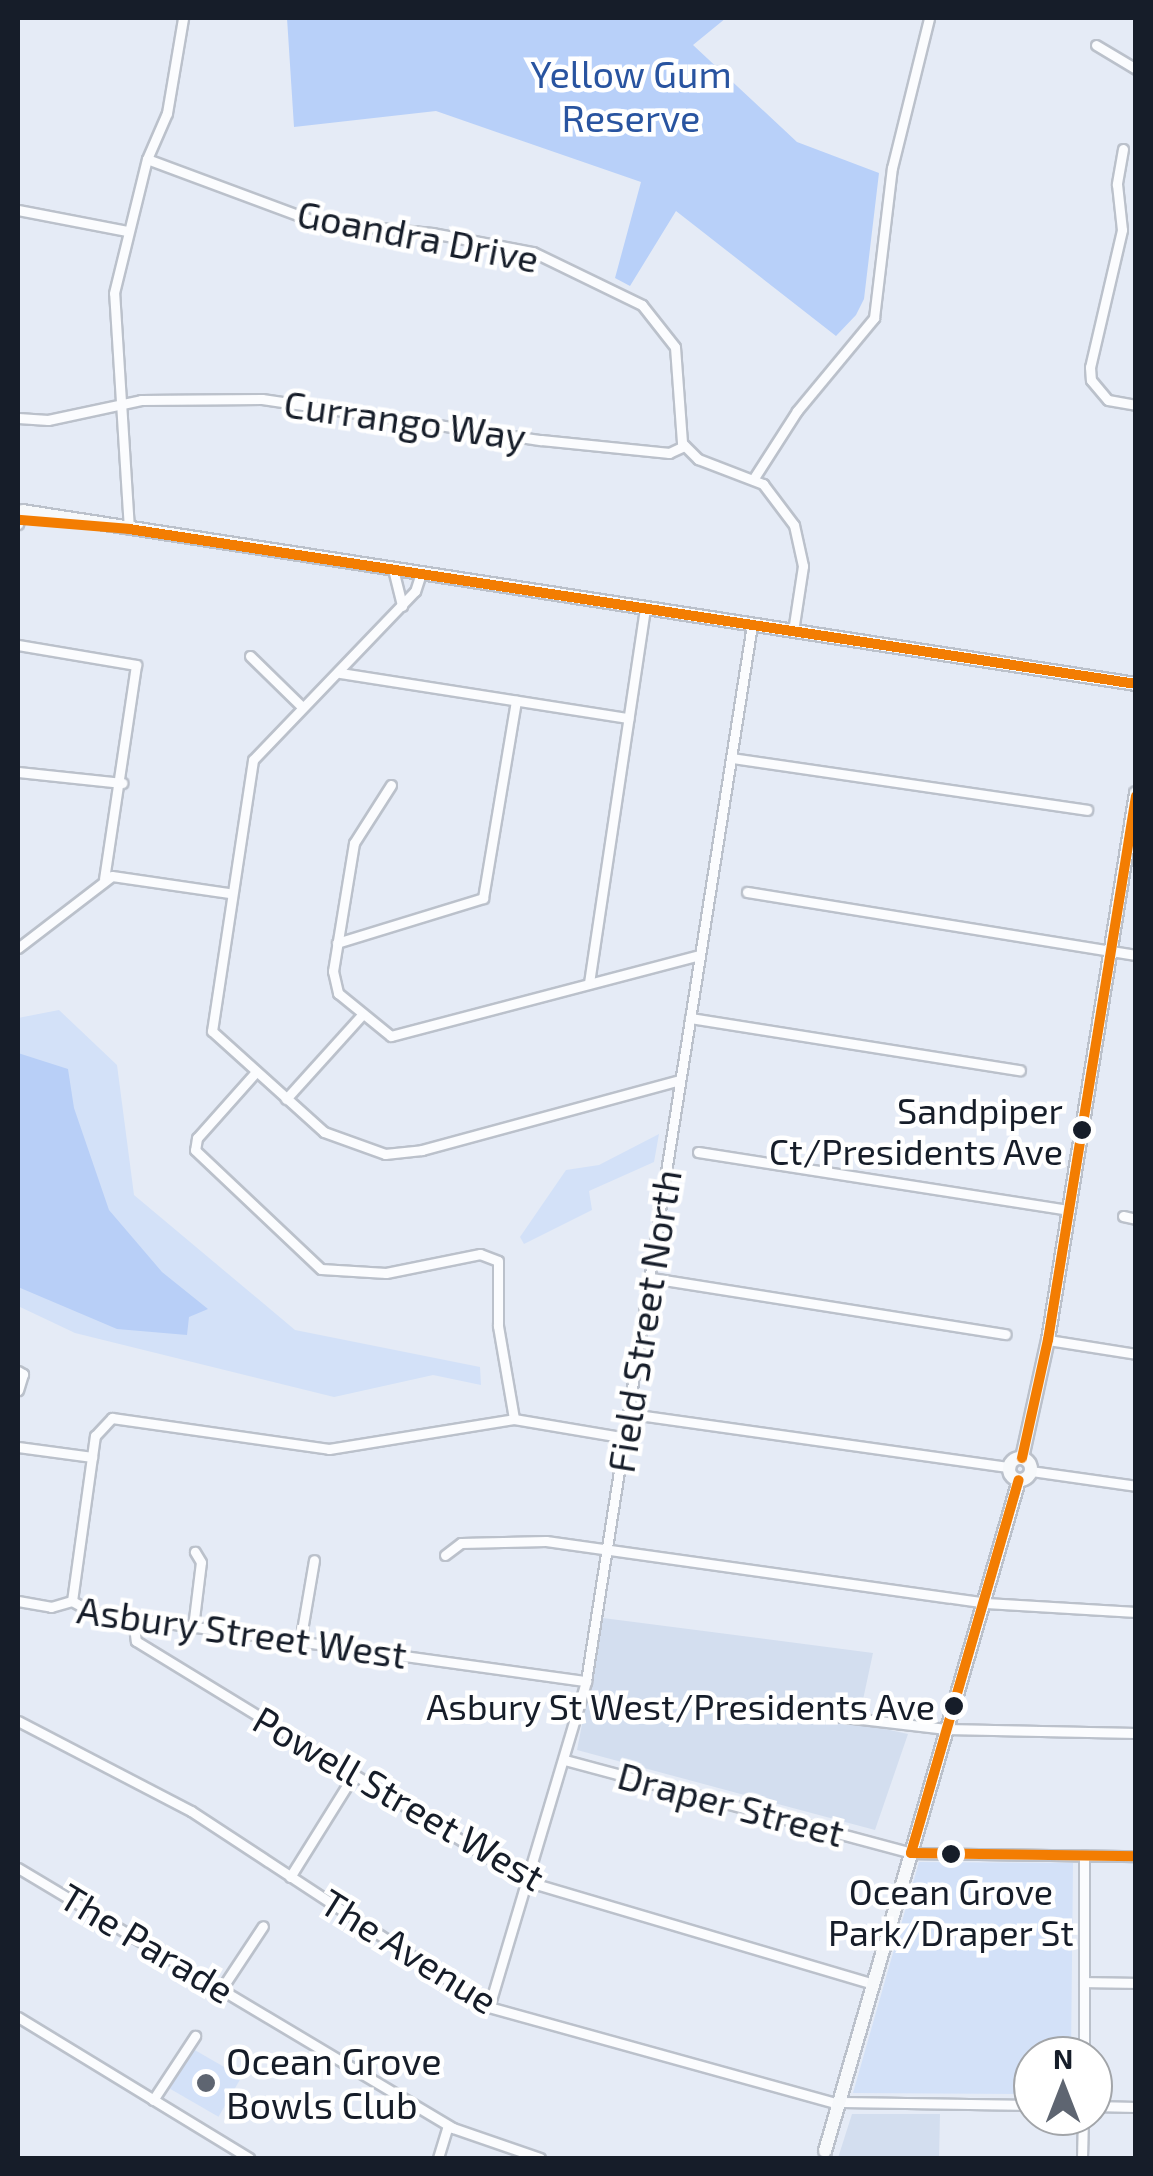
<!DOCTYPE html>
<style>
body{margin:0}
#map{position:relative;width:1153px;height:2176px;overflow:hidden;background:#e5ebf6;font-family:"Exo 2",sans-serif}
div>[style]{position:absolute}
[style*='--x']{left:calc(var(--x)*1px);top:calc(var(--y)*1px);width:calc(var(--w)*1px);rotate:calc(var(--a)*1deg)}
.built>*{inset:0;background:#d3deef}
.green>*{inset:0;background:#d3e1f8;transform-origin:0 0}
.forest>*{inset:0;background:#b8d0f9}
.water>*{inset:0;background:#b8cff7}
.roads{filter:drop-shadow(2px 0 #bbc1cb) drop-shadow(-2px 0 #bbc1cb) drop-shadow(0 2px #bbc1cb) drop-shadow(0 -2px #bbc1cb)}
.street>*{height:9px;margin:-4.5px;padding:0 4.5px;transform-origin:4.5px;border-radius:4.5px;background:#fbfcfe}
.secondary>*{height:12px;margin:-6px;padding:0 6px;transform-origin:6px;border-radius:6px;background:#f7f9fb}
.secondary>.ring{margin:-6px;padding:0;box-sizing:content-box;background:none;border:12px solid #f7f9fb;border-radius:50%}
.bus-1>*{height:10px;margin:-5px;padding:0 5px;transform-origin:5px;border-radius:5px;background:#f37d02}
.dots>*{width:28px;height:28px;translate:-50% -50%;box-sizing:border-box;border:5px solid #fff;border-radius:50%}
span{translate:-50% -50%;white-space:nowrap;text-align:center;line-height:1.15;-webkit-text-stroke:9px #fff;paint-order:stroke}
.bus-label{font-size:36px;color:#161d29}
.right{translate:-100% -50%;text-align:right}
.park-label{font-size:38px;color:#2954a0}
.street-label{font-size:38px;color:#161d29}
.poi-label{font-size:38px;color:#161d29}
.left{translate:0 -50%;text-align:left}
.frame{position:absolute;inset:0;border:20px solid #161d29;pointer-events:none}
.north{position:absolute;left:1013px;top:2036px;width:100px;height:100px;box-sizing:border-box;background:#fff;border:2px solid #a2a5a9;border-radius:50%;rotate:0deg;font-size:28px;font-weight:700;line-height:40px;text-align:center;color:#161d29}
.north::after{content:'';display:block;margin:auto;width:35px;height:45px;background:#5e6571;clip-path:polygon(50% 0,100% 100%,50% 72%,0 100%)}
</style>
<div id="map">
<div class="built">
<i style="clip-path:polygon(603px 1618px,873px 1653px,858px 1723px,908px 1734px,875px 1830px,577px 1750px)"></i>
<i style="clip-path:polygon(852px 2114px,940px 2114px,939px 2158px,838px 2158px)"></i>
</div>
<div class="green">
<i style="clip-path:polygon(59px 1010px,117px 1065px,134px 1195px,295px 1330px,480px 1367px,481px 1385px,433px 1375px,334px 1397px,75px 1333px,18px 1306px,18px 1018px)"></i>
<i style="clip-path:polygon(659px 1134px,654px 1162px,589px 1191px,592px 1210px,524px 1244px,520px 1237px,566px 1170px,599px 1165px)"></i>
<i style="clip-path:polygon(919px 1862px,1073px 1863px,1071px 2056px,1033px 2056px,1033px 2094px,853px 2093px)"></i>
<i style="left:193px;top:2049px;width:56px;height:46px;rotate:30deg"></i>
</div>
<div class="forest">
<i style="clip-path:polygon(287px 18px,726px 18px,693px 45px,797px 142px,879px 173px,864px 299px,856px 315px,836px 336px,676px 211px,630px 286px,615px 278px,641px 182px,436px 111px,294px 127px)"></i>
</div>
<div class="water">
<i style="clip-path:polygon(18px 1053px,68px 1069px,74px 1108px,109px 1210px,162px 1272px,208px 1309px,189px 1317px,187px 1335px,117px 1329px,18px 1287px)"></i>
</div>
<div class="roads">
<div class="street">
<i style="--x:1096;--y:45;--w:47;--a:31"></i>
<i style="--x:1123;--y:149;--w:36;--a:100"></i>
<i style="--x:1117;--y:184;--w:46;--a:83.8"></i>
<i style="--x:1122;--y:230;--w:141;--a:103.1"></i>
<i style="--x:1090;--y:367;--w:13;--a:86"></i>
<i style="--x:1091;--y:380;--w:26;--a:50"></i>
<i style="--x:1108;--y:400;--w:28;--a:10"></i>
<i style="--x:147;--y:159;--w:180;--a:20.4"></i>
<i style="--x:316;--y:222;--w:117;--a:5.4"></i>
<i style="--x:432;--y:233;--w:103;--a:10.7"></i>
<i style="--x:533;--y:252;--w:121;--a:25.9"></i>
<i style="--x:642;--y:305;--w:53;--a:51.8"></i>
<i style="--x:675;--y:347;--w:96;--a:85.8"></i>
<i style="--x:682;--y:443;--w:23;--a:45"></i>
<i style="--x:698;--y:459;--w:70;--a:21"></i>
<i style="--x:763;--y:484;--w:51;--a:52.9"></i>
<i style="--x:794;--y:525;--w:42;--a:77.6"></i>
<i style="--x:803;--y:566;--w:66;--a:98.7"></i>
<i style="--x:18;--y:210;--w:111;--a:10.9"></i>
<i style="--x:18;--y:418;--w:30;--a:4"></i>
<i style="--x:48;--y:420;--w:95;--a:-12.1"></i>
<i style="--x:141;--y:400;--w:121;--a:-0.5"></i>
<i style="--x:262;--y:399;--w:282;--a:8.4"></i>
<i style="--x:541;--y:440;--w:129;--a:5.8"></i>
<i style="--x:669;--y:453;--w:17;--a:-25"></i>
<i style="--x:754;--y:478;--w:80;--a:-57.3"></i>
<i style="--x:797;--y:411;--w:121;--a:-50.4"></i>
<i style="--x:874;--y:318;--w:151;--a:-83.2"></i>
<i style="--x:892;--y:168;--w:154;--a:-76.1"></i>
<i style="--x:18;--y:524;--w:3;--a:-72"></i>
<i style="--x:129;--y:529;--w:236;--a:-93.6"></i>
<i style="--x:114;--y:293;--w:138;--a:-76.2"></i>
<i style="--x:147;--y:159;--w:50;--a:-66.5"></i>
<i style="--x:167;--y:113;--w:96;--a:-80.4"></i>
<i style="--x:393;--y:569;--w:38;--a:76"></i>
<i style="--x:421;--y:573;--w:19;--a:108"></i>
<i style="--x:415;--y:591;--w:234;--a:133.8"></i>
<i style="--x:253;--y:760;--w:274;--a:98.6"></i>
<i style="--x:212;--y:1031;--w:151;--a:42"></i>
<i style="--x:324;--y:1132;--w:65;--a:19.8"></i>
<i style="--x:385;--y:1154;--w:37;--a:-6"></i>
<i style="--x:422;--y:1150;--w:267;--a:-15.2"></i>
<i style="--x:18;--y:645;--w:120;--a:9.6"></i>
<i style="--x:136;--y:665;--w:216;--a:98.5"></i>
<i style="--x:250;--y:656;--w:73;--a:44.4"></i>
<i style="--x:340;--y:673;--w:292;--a:8.9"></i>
<i style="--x:732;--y:758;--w:359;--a:8.3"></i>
<i style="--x:18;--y:772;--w:105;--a:6"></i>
<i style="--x:391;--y:785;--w:69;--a:122.5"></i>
<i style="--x:354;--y:843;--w:130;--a:99.3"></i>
<i style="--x:333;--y:971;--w:23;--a:77"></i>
<i style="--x:338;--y:993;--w:68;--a:39.1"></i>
<i style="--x:391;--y:1036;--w:319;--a:-14.7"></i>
<i style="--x:747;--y:892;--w:394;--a:9.2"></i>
<i style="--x:337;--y:943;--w:153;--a:-17.1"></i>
<i style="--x:483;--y:898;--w:200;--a:-80.5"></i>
<i style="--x:18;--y:948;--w:118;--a:-37.5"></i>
<i style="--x:112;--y:876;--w:117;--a:8.3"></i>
<i style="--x:589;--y:983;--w:379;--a:-81.5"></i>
<i style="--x:690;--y:1018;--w:334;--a:9"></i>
<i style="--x:255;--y:1073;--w:87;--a:131.7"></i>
<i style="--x:197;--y:1138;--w:12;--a:99"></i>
<i style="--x:195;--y:1150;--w:173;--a:43.4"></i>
<i style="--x:321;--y:1269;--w:65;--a:3.5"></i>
<i style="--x:386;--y:1273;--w:96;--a:-11.4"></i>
<i style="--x:480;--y:1254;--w:19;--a:21"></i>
<i style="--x:498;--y:1261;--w:65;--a:90"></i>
<i style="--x:498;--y:1326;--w:94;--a:80.2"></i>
<i style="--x:286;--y:1099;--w:113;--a:-47.9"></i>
<i style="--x:698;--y:1152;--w:376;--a:8.9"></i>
<i style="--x:1123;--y:1216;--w:13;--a:13"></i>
<i style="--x:651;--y:1278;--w:359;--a:9"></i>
<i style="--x:1048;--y:1340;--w:89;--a:9"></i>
<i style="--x:18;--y:1371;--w:6;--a:31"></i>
<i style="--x:23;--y:1374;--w:17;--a:107"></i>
<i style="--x:631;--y:1414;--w:383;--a:8"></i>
<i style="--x:18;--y:1447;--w:75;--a:7.7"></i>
<i style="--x:1031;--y:1471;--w:106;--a:8.1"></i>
<i style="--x:445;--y:1555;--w:20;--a:-37"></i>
<i style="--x:461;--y:1543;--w:85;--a:-1.3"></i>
<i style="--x:546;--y:1541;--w:444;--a:8"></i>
<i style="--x:986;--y:1603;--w:150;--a:3.4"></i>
<i style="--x:18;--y:1601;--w:34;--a:10"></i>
<i style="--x:51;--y:1607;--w:22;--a:-16"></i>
<i style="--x:72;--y:1601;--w:167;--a:-82.1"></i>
<i style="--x:95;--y:1436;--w:25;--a:-47"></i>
<i style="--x:112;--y:1418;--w:219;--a:8.1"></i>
<i style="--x:329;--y:1449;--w:187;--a:-9.2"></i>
<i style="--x:514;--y:1419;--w:114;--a:9.6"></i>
<i style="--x:72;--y:1601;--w:25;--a:29"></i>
<i style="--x:94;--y:1613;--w:497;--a:7.9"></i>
<i style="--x:133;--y:1618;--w:23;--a:83"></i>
<i style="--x:136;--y:1641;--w:461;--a:31.5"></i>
<i style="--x:529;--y:1882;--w:357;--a:16.5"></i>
<i style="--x:193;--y:1627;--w:65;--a:-83"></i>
<i style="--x:201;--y:1562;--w:12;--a:-121"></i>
<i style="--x:300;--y:1642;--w:83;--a:-80.3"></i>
<i style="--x:810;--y:1713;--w:137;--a:6.7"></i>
<i style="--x:946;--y:1729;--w:190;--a:1.2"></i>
<i style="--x:18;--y:1721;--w:195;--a:27.5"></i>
<i style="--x:191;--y:1811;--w:357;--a:33.3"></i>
<i style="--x:489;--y:2007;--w:359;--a:15.5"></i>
<i style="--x:565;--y:1760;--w:358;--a:15"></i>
<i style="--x:911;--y:1853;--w:225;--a:0.8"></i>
<i style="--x:18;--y:1868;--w:507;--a:30.87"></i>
<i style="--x:453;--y:2128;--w:92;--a:19"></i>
<i style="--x:290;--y:1877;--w:121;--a:-58.1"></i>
<i style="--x:1084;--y:1982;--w:52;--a:1.1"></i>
<i style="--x:222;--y:1988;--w:74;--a:-56.5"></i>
<i style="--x:489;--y:2007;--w:340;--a:-73.4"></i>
<i style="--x:586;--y:1681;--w:1069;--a:-81.07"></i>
<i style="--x:18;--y:2017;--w:271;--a:31.4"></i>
<i style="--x:1084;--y:2056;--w:201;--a:-90"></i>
<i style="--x:153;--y:2100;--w:77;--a:-56.7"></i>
<i style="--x:842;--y:2102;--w:191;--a:0.9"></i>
<i style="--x:1093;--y:2106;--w:43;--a:1.3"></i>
<i style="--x:438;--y:2158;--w:34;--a:-73"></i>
<i style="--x:1082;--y:2158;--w:42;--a:-88.6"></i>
</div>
<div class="secondary">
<i style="--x:22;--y:511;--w:1127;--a:8.83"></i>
<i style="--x:1022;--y:1458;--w:121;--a:-77.6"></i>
<i style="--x:1048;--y:1340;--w:554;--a:-80.86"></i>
<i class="ring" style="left:1009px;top:1458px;width:10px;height:10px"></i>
<i style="--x:825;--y:2151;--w:698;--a:-73.87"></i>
</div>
</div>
<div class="bus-1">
<i style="--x:20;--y:520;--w:109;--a:4.7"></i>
<i style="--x:129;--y:529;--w:1019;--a:8.75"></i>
<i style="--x:1022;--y:1458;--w:121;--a:-77.6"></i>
<i style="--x:1048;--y:1340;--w:551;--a:-80.81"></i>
<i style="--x:911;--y:1853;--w:388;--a:-73.9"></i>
<i style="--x:911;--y:1853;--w:225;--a:0.8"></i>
</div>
<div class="dots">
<i style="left:1082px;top:1130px;background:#161d29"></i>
<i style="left:954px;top:1706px;background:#161d29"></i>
<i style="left:951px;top:1854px;background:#161d29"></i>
<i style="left:206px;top:2083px;background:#5e6571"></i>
</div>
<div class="bus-label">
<span class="right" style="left:1063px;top:1130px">Sandpiper<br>Ct/Presidents Ave</span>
<span class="right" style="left:935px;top:1706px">Asbury St West/Presidents Ave</span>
<span style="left:951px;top:1911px">Ocean Grove<br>Park/Draper St</span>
</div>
<div class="park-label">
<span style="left:631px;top:96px">Yellow Gum<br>Reserve</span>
</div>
<div class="street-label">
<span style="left:418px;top:236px;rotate:11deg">Goandra Drive</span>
<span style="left:405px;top:420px;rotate:8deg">Currango Way</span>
<span style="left:644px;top:1321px;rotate:-81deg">Field Street North</span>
<span style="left:242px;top:1632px;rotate:8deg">Asbury Street West</span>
<span style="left:399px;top:1798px;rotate:30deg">Powell Street West</span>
<span style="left:731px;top:1804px;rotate:15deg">Draper Street</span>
<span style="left:147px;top:1943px;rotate:31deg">The Parade</span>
<span style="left:409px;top:1951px;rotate:32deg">The Avenue</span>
</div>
<div class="poi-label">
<span class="left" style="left:226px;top:2083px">Ocean Grove<br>Bowls Club</span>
</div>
<div class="frame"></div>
<div class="north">N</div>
</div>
